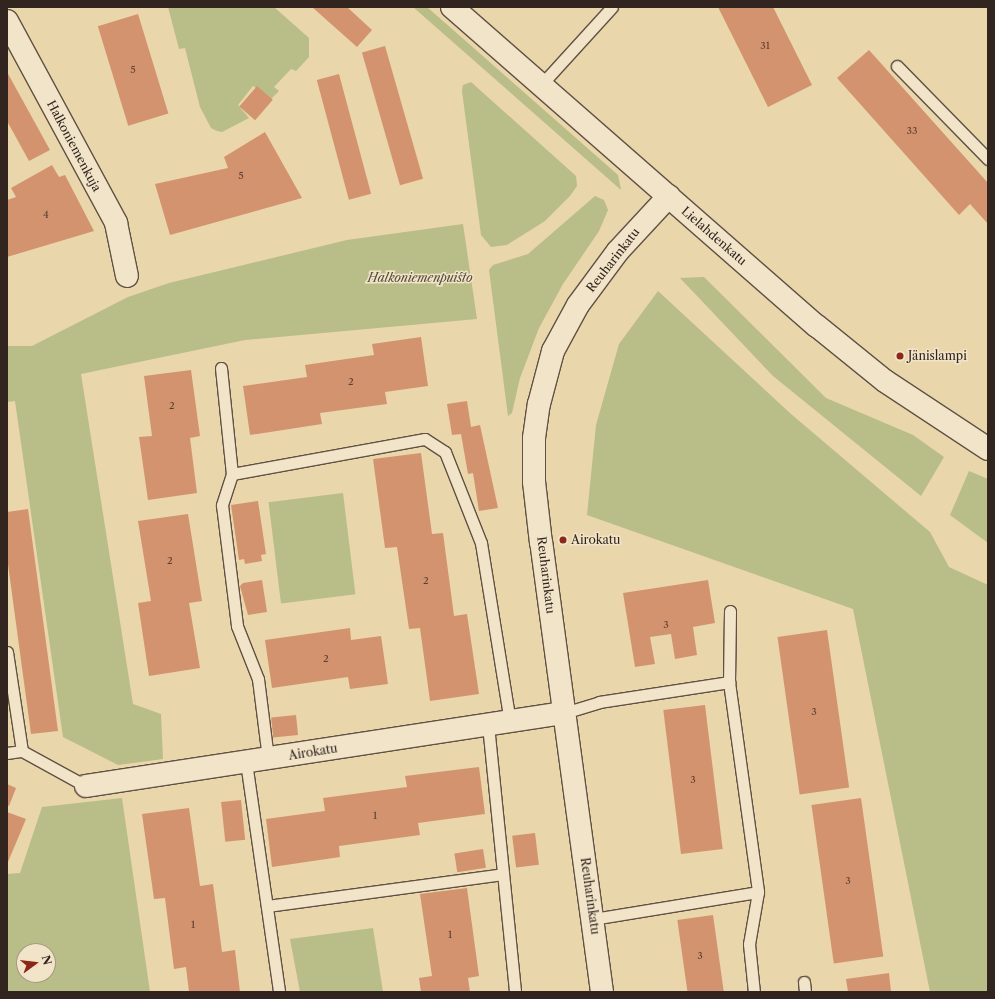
<!DOCTYPE html>
<meta charset="utf-8">
<style>
body{margin:0}
#map{position:relative;width:995px;height:999px;overflow:hidden;background:#e9d6ab;font-family:"Libre Caslon Text",serif}
div>[style]{position:absolute}
[style*='--x']{left:calc(var(--x)*1px);top:calc(var(--y)*1px);width:calc(var(--w)*1px);rotate:calc(var(--a)*1deg)}
.green>*{inset:0;background:#b9bd87;transform-origin:0 0}
.building>*{inset:0;background:#d4936f;transform-origin:0 0}
.roads{filter:drop-shadow(1px 0 #605143) drop-shadow(-1px 0 #605143) drop-shadow(0 1px #605143) drop-shadow(0 -1px #605143)}
.service>*{height:11px;margin:-5.5px;padding:0 5.5px;transform-origin:5.5px;border-radius:5.5px;background:#f1e4c8}
.minor>*{height:22px;margin:-11px;padding:0 11px;transform-origin:11px;border-radius:11px;background:#f1e4c8}
.tertiary>*{height:22px;margin:-11px;padding:0 11px;transform-origin:11px;border-radius:11px;background:#f1e4c8}
.secondary>*{height:22px;margin:-11px;padding:0 11px;transform-origin:11px;border-radius:11px;background:#f1e4c8}
.dots>*{width:11px;height:11px;translate:-50% -50%;box-sizing:border-box;border:2px solid #f1e4c8;border-radius:50%}
span{translate:-50% -50%;white-space:nowrap;text-align:center;line-height:1.15;-webkit-text-stroke:3px #f1e4c8;paint-order:stroke}
.number-label{font-size:10px;color:#5a4034}
.number-label span{-webkit-text-stroke-width:0}
.street-label{font-size:12px;color:#322520}
.park-label{font-size:12px;color:#544b3a;font-style:italic}
.poi-label{font-size:12px;color:#322520}
.left{translate:0 -50%;text-align:left}
.frame{position:absolute;inset:0;border:8px solid #322520;pointer-events:none}
.north{position:absolute;left:16px;top:943px;width:40px;height:40px;box-sizing:border-box;background:#f1e4c8;border:1px solid #a59885;border-radius:50%;rotate:75deg;font-size:11px;font-weight:700;line-height:16px;text-align:center;color:#322520}
.north::after{content:'';display:block;margin:auto;width:14px;height:18px;background:#8f2418;clip-path:polygon(50% 0,100% 100%,50% 72%,0 100%)}
</style>
<div id="map">
<div class="green">
<i style="clip-path:polygon(168px 7px,274px 7px,309px 38px,309px 57px,296px 71px,291px 69px,274px 87px,279px 91px,271px 99px,253px 86px,238px 105px,249px 118px,222px 132px,217px 131px,211px 128px,200px 107px,185px 48px,179px 49px)"></i>
<i style="clip-path:polygon(413px 7px,427px 7px,535px 102px,618px 175px,621px 190px)"></i>
<i style="clip-path:polygon(471px 82px,576px 176px,577px 186px,570px 196px,545px 221px,507px 245px,491px 247px,481px 235px,462px 91px,463px 85px)"></i>
<i style="clip-path:polygon(595px 196px,604px 200px,608px 210px,599px 231px,563px 284px,539px 328px,520px 378px,512px 413px,508px 416px,489px 270px,493px 265px,528px 254px)"></i>
<i style="clip-path:polygon(463px 224px,477px 319px,245px 340px,81px 374px,133px 704px,161px 714px,163px 759px,118px 765px,63px 737px,15px 401px,7px 402px,7px 346px,32px 346px,128px 297px,169px 283px,347px 240px)"></i>
<i style="clip-path:polygon(704px 277px,826px 398px,913px 435px,944px 457px,921px 496px,773px 376px,680px 278px)"></i>
<i style="clip-path:polygon(658px 291px,791px 414px,930px 532px,949px 567px,988px 585px,988px 992px,930px 992px,853px 609px,587px 515px,596px 425px,619px 344px)"></i>
<i style="clip-path:polygon(969px 471px,988px 479px,988px 543px,950px 515px)"></i>
<i style="left:343px;top:493px;width:102px;height:75px;rotate:83deg"></i>
<i style="clip-path:polygon(evenodd,122px 798px,150px 992px,7px 992px,7px 874px,20px 873px,42px 807px,122px 798px,24px 951px,48px 951px,48px 975px,24px 975px,24px 951px)"></i>
<i style="clip-path:polygon(373px 928px,383px 992px,300px 992px,290px 939px)"></i>
</div>
<div class="building">
<i style="clip-path:polygon(312px 7px,347px 7px,372px 30px,357px 47px)"></i>
<i style="clip-path:polygon(718px 7px,773px 7px,812px 85px,768px 107px)"></i>
<i style="left:138px;top:14px;width:104px;height:42px;rotate:73deg"></i>
<i style="left:385px;top:46px;width:138px;height:24px;rotate:74deg"></i>
<i style="clip-path:polygon(869px 50px,988px 183px,988px 224px,970px 204px,959px 215px,837px 78px)"></i>
<i style="clip-path:polygon(7px 72px,50px 150px,29px 161px,7px 121px)"></i>
<i style="left:339px;top:74px;width:124px;height:23px;rotate:75deg"></i>
<i style="left:257px;top:86px;width:21px;height:27px;rotate:41deg"></i>
<i style="clip-path:polygon(265px 132px,302px 198px,170px 235px,155px 184px,228px 168px,224px 157px)"></i>
<i style="clip-path:polygon(52px 165px,59px 177px,65px 175px,94px 231px,7px 257px,7px 200px,16px 197px,11px 188px)"></i>
<i style="clip-path:polygon(421px 337px,428px 386px,385px 392px,387px 404px,320px 413px,322px 424px,250px 435px,243px 386px,307px 377px,305px 365px,374px 355px,372px 344px)"></i>
<i style="clip-path:polygon(191px 370px,200px 436px,190px 438px,197px 493px,148px 500px,139px 437px,152px 436px,144px 376px)"></i>
<i style="clip-path:polygon(467px 401px,471px 427px,480px 425px,498px 508px,479px 511px,473px 473px,468px 474px,461px 434px,452px 435px,447px 404px)"></i>
<i style="clip-path:polygon(421px 453px,432px 534px,443px 533px,454px 616px,467px 614px,479px 694px,430px 701px,420px 628px,409px 629px,397px 547px,385px 548px,373px 459px)"></i>
<i style="clip-path:polygon(258px 501px,266px 554px,261px 555px,262px 561px,245px 564px,244px 559px,239px 560px,231px 505px)"></i>
<i style="clip-path:polygon(28px 509px,58px 731px,31px 734px,7px 557px,7px 512px)"></i>
<i style="clip-path:polygon(188px 514px,202px 601px,189px 603px,200px 668px,149px 676px,138px 603px,151px 601px,138px 521px)"></i>
<i style="clip-path:polygon(262px 580px,267px 612px,248px 615px,240px 586px,243px 583px)"></i>
<i style="clip-path:polygon(708px 580px,715px 623px,693px 627px,697px 655px,675px 659px,671px 634px,650px 637px,655px 664px,635px 667px,623px 593px)"></i>
<i style="clip-path:polygon(350px 628px,351px 640px,381px 636px,388px 684px,350px 689px,348px 677px,272px 688px,265px 640px)"></i>
<i style="left:827px;top:630px;width:159px;height:50px;rotate:82deg"></i>
<i style="left:705px;top:705px;width:145px;height:42px;rotate:83deg"></i>
<i style="left:296px;top:715px;width:20px;height:25px;rotate:84deg"></i>
<i style="clip-path:polygon(479px 767px,485px 814px,418px 823px,420px 835px,339px 846px,340px 857px,272px 867px,266px 819px,325px 811px,323px 798px,407px 787px,405px 776px)"></i>
<i style="clip-path:polygon(7px 784px,16px 788px,9px 806px,7px 805px)"></i>
<i style="left:861px;top:798px;width:160px;height:50px;rotate:82deg"></i>
<i style="left:241px;top:800px;width:40px;height:20px;rotate:84deg"></i>
<i style="clip-path:polygon(189px 808px,200px 886px,213px 884px,222px 952px,235px 950px,240px 992px,189px 992px,186px 967px,174px 969px,165px 898px,154px 899px,142px 814px)"></i>
<i style="clip-path:polygon(7px 812px,26px 819px,8px 862px,7px 861px)"></i>
<i style="left:535px;top:833px;width:32px;height:23px;rotate:83deg"></i>
<i style="left:483px;top:849px;width:19px;height:29px;rotate:81deg"></i>
<i style="clip-path:polygon(467px 888px,479px 976px,468px 978px,470px 992px,421px 992px,419px 978px,432px 976px,420px 894px)"></i>
<i style="left:713px;top:915px;width:78px;height:36px;rotate:82deg"></i>
<i style="clip-path:polygon(889px 973px,891px 992px,848px 992px,846px 979px)"></i>
</div>
<div class="roads">
<div class="service">
<i style="--x:897;--y:66;--w:130;--a:45.6"></i>
<i style="--x:541;--y:85;--w:105;--a:-47.7"></i>
<i style="--x:221;--y:368;--w:107;--a:84.1"></i>
<i style="--x:232;--y:474;--w:33;--a:108"></i>
<i style="--x:222;--y:505;--w:122;--a:82.9"></i>
<i style="--x:237;--y:626;--w:57;--a:68.4"></i>
<i style="--x:258;--y:679;--w:80;--a:82.8"></i>
<i style="--x:232;--y:474;--w:196;--a:-10.3"></i>
<i style="--x:425;--y:439;--w:24;--a:33"></i>
<i style="--x:445;--y:452;--w:98;--a:68.4"></i>
<i style="--x:481;--y:543;--w:181;--a:80.8"></i>
<i style="--x:730;--y:611;--w:71;--a:90.8"></i>
<i style="--x:729;--y:682;--w:212;--a:82.1"></i>
<i style="--x:758;--y:892;--w:53;--a:99.8"></i>
<i style="--x:749;--y:944;--w:48;--a:84.1"></i>
<i style="--x:7;--y:652;--w:100;--a:81.4"></i>
<i style="--x:564;--y:713;--w:37;--a:-17"></i>
<i style="--x:599;--y:702;--w:132;--a:-8.7"></i>
<i style="--x:488;--y:725;--w:268;--a:84.2"></i>
<i style="--x:7;--y:753;--w:15;--a:-8"></i>
<i style="--x:22;--y:751;--w:73;--a:28.7"></i>
<i style="--x:246;--y:762;--w:232;--a:81.8"></i>
<i style="--x:267;--y:906;--w:238;--a:-7.7"></i>
<i style="--x:593;--y:919;--w:167;--a:-9.3"></i>
<i style="--x:804;--y:982;--w:10;--a:84"></i>
</div>
<div class="minor">
<i style="--x:7;--y:21;--w:230;--a:61.6"></i>
<i style="--x:116;--y:223;--w:54;--a:78.3"></i>
<i style="--x:86;--y:786;--w:484;--a:-8.7"></i>
</div>
<div class="tertiary">
<i style="--x:602;--y:992;--w:453;--a:-97.7"></i>
<i style="--x:541;--y:543;--w:61;--a:-96.5"></i>
<i style="--x:534;--y:482;--w:44;--a:-90"></i>
<i style="--x:534;--y:438;--w:34;--a:-82"></i>
<i style="--x:539;--y:404;--w:55;--a:-75.2"></i>
<i style="--x:553;--y:351;--w:52;--a:-61.5"></i>
<i style="--x:578;--y:305;--w:67;--a:-53.5"></i>
<i style="--x:618;--y:251;--w:75;--a:-47.2"></i>
</div>
<div class="secondary">
<i style="--x:452;--y:7;--w:485;--a:41.2"></i>
<i style="--x:817;--y:326;--w:87;--a:39"></i>
<i style="--x:885;--y:381;--w:123;--a:33.4"></i>
</div>
</div>
<div class="dots">
<i style="left:900px;top:356px;background:#8f2418"></i>
<i style="left:563px;top:540px;background:#8f2418"></i>
</div>
<div class="number-label">
<span style="left:765px;top:46px">31</span>
<span style="left:133px;top:70px">5</span>
<span style="left:912px;top:131px">33</span>
<span style="left:241px;top:176px">5</span>
<span style="left:46px;top:215px">4</span>
<span style="left:351px;top:382px">2</span>
<span style="left:172px;top:406px">2</span>
<span style="left:170px;top:561px">2</span>
<span style="left:426px;top:581px">2</span>
<span style="left:666px;top:625px">3</span>
<span style="left:326px;top:659px">2</span>
<span style="left:814px;top:712px">3</span>
<span style="left:693px;top:780px">3</span>
<span style="left:375px;top:816px">1</span>
<span style="left:848px;top:881px">3</span>
<span style="left:193px;top:925px">1</span>
<span style="left:450px;top:935px">1</span>
<span style="left:700px;top:956px">3</span>
</div>
<div class="street-label">
<span style="left:74px;top:146px;rotate:62deg">Halkoniemenkuja</span>
<span style="left:714px;top:236px;rotate:41deg">Lielahdenkatu</span>
<span style="left:613px;top:260px;rotate:-52deg">Reuharinkatu</span>
<span style="left:546px;top:575px;rotate:83deg">Reuharinkatu</span>
<span style="left:313px;top:752px;rotate:-9deg">Airokatu</span>
<span style="left:590px;top:896px;rotate:82deg">Reuharinkatu</span>
</div>
<div class="park-label">
<span style="left:420px;top:278px">Halkoniemenpuisto</span>
</div>
<div class="poi-label">
<span class="left" style="left:908px;top:356px">Jänislampi</span>
<span class="left" style="left:571px;top:540px">Airokatu</span>
</div>
<div class="frame"></div>
<div class="north">N</div>
</div>
